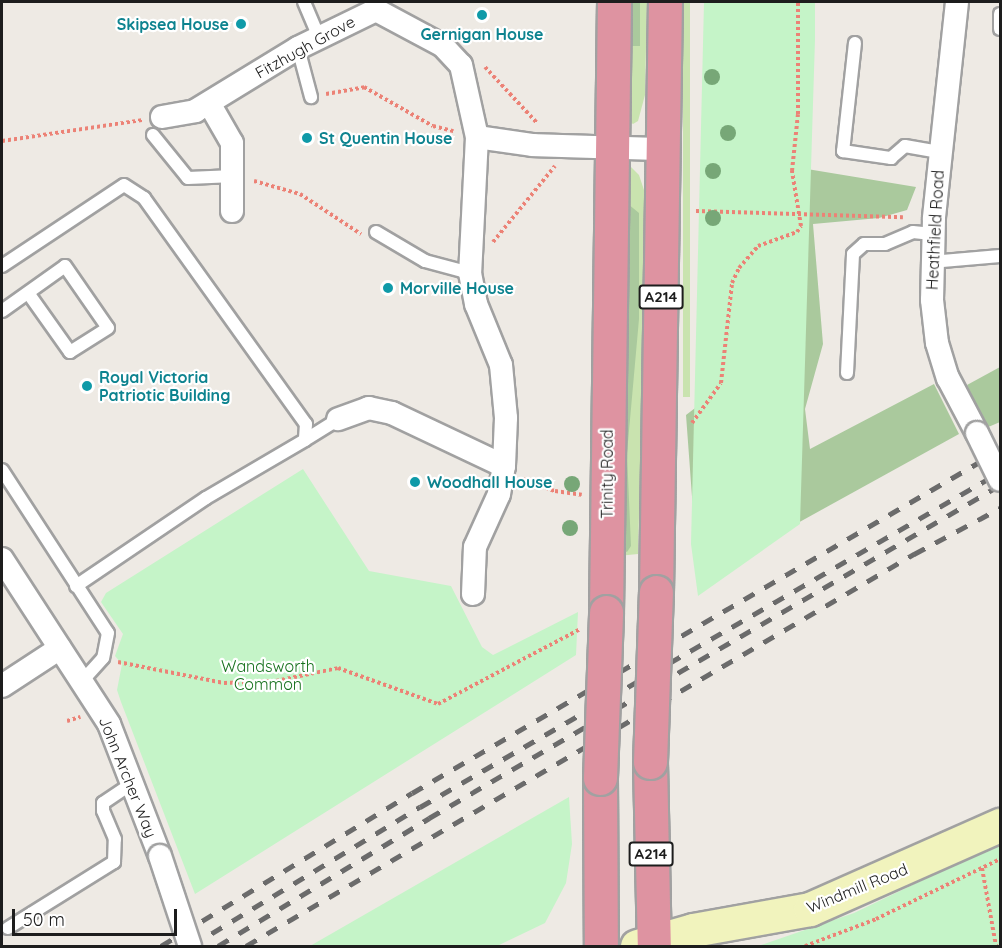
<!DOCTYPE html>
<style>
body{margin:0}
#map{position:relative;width:1002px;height:948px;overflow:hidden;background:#eeeae4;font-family:Quicksand,sans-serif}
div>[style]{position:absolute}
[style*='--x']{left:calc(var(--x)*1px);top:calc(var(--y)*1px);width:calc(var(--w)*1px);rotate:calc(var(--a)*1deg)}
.grass>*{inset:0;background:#c9e3af;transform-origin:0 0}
.forest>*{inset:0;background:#aac99d;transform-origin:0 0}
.park>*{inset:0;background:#c5f4c8}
.path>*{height:4px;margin-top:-2px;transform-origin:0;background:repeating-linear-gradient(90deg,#ec8276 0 3px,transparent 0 6px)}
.roads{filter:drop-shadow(2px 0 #a1a1a1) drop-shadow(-2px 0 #a1a1a1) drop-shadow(0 2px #a1a1a1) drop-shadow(0 -2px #a1a1a1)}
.lane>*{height:12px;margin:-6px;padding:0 6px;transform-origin:6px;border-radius:6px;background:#fff}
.street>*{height:22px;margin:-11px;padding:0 11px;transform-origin:11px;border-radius:11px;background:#fff}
.secondary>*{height:33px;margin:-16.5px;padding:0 16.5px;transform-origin:16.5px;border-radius:16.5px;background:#f1f3bd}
.highway>*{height:33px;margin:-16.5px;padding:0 16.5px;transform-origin:16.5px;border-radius:16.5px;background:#de93a1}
.rail>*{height:4.5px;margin-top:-2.25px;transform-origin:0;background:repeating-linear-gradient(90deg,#6b6b6b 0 12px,transparent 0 24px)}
.bridges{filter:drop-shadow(2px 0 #a1a1a1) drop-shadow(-2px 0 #a1a1a1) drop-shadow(0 2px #a1a1a1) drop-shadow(0 -2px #a1a1a1)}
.street-bridge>*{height:22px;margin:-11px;padding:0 11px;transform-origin:11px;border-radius:11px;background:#fff}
.highway-bridge>*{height:33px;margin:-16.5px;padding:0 16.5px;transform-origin:16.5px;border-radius:16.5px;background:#de93a1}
.trees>*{width:16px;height:16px;margin:-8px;border-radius:50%;background:#77a777}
.dots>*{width:16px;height:16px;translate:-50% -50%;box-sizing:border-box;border:3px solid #fff;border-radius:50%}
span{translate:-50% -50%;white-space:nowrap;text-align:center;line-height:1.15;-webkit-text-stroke:4.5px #fff;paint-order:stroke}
.shield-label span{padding:2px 4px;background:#fff;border:2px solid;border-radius:4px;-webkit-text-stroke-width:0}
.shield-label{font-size:15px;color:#1d1d1d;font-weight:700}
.culture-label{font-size:16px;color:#0d838f;font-weight:700}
.right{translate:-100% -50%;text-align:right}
.left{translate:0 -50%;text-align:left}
.street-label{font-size:16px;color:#1d1d1d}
.park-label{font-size:16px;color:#16711d}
.frame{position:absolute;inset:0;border:3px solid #1d1d1d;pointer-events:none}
.scale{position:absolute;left:12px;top:909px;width:165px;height:27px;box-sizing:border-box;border:3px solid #1d1d1d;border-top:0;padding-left:8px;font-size:18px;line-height:21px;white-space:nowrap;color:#1d1d1d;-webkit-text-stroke:4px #fff;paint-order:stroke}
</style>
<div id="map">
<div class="grass">
<i style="clip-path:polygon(631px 2px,647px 2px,645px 95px,638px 121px,633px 124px,627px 120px)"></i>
<i style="left:683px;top:2px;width:7px;height:395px"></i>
<i style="clip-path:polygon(630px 166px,639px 175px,647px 199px,638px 554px,618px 556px)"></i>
</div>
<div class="forest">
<i style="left:628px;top:2px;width:12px;height:44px"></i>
<i style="clip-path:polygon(807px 169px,916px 187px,907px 210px,879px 218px,813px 224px,823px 344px,805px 409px,810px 449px,934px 384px,959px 434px,698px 578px,686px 415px,716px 392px)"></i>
<i style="clip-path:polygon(622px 199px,639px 213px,639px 319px,627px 453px,631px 546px,627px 552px,622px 550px,619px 443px,628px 320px)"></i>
<i style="clip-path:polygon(1000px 367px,1000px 422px,986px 428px,967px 385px)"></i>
</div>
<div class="park">
<i style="clip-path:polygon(704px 2px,815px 2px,815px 39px,800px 524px,698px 596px,691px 544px)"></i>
<i style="clip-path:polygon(303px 469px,369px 571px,451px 586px,482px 647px,493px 655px,578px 612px,576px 655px,195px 894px,121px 702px,117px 690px,122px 664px,115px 656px,123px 634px,101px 602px,106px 593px)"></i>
<i style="clip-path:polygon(569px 797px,572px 844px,566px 883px,545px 923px,497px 946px,310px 946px)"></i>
<i style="clip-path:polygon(1000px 843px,1000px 946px,758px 946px,854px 913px)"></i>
</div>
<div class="path">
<i style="--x:485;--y:67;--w:76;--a:47.1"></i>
<i style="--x:326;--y:94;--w:39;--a:-10"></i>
<i style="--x:364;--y:87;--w:79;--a:29.5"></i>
<i style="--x:433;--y:126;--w:21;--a:14"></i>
<i style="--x:2;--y:141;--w:143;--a:-8.5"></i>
<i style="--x:254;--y:181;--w:48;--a:15.8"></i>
<i style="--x:300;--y:194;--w:73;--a:33.3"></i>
<i style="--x:696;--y:211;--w:207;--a:1.7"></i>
<i style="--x:493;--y:242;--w:98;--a:-50.8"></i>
<i style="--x:692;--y:423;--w:49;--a:-54.1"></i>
<i style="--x:721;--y:383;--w:101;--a:-83.7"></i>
<i style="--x:732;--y:283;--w:17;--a:-65"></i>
<i style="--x:739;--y:268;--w:29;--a:-49"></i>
<i style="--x:758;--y:246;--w:41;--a:-19.7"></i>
<i style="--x:797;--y:232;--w:7;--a:-56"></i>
<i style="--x:801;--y:226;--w:56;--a:-99.3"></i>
<i style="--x:792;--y:171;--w:57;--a:-84"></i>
<i style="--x:798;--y:114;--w:112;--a:-90"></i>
<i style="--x:523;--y:479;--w:34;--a:21"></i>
<i style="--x:555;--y:491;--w:27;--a:8"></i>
<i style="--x:118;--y:662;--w:108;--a:11.2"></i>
<i style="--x:224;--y:683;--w:52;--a:-2.2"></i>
<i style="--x:276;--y:681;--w:63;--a:-11.8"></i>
<i style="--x:338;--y:668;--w:106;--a:19.8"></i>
<i style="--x:438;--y:704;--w:161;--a:-27.8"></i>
<i style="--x:67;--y:721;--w:14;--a:-17"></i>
<i style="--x:982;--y:868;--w:79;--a:79.8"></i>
<i style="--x:805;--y:946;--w:76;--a:-20.8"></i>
<i style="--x:876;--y:919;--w:138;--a:-25.8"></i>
</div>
<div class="roads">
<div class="lane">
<i style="--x:304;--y:2;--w:38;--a:67"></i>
<i style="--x:1000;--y:14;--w:15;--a:90"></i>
<i style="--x:855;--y:43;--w:109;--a:96.3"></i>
<i style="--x:843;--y:151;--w:49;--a:8.3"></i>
<i style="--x:891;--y:158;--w:18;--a:-41"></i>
<i style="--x:905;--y:146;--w:36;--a:10"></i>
<i style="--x:298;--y:48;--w:51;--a:75.1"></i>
<i style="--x:153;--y:135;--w:55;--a:50.9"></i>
<i style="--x:188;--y:178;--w:46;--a:-2.5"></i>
<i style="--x:376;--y:232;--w:57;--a:30.6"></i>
<i style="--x:425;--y:261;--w:47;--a:14.9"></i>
<i style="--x:931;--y:262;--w:69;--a:-5"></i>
<i style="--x:2;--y:266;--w:146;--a:-33.6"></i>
<i style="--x:124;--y:185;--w:24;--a:33"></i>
<i style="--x:144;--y:198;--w:278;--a:54.4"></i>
<i style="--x:306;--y:424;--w:16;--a:94"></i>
<i style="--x:305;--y:440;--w:115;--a:149.6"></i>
<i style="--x:206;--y:498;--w:157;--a:145.9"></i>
<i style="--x:2;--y:311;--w:77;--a:-35.5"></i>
<i style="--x:65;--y:266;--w:75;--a:55.3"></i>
<i style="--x:108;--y:328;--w:45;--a:147.7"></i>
<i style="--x:70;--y:352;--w:72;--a:-125.4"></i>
<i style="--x:847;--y:373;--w:119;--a:-87.1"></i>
<i style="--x:853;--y:254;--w:15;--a:-42"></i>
<i style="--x:864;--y:244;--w:21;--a:0"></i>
<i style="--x:885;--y:244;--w:30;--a:-23"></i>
<i style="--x:913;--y:232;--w:19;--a:6"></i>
<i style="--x:305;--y:440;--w:39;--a:-32"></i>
<i style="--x:2;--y:470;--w:194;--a:57"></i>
<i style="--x:108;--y:633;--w:25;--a:101"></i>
<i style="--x:103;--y:658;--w:30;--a:132"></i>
<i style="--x:8;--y:928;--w:125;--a:-31.9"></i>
<i style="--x:114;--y:862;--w:23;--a:-88"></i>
<i style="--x:115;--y:839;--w:30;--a:-113"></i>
<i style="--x:103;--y:811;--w:8;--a:-90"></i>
<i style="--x:103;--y:803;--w:36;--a:-34"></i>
</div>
<div class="street">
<i style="--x:957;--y:2;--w:218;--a:96.1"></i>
<i style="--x:934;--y:219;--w:81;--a:91.4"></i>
<i style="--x:932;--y:300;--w:43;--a:83.4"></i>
<i style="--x:937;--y:343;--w:37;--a:73"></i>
<i style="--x:948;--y:378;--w:62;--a:62.2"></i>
<i style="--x:209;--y:103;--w:46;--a:60.1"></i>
<i style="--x:232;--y:143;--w:68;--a:90"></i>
<i style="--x:162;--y:117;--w:34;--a:-10"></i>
<i style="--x:195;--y:111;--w:121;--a:-31.5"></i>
<i style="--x:298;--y:48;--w:87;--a:-26"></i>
<i style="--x:376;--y:10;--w:76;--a:28.2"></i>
<i style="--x:443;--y:46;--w:26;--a:47"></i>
<i style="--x:461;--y:65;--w:74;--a:77.5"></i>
<i style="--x:477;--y:137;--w:136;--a:92.9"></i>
<i style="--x:470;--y:273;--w:32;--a:79"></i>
<i style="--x:476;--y:304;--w:66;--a:67.7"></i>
<i style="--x:501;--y:365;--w:53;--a:84.6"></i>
<i style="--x:506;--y:418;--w:48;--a:92.4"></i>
<i style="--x:504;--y:466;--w:124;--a:-154.7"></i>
<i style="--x:392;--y:413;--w:24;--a:-168"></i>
<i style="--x:369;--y:408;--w:33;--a:160"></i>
<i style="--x:477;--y:137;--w:57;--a:8.1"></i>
<i style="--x:533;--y:145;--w:130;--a:1.8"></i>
<i style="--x:2;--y:559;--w:197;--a:57"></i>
<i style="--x:109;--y:724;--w:142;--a:68.9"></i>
<i style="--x:473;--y:594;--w:47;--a:-87.6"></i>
<i style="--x:475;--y:547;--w:58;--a:-65.6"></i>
<i style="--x:499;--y:494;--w:28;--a:-80"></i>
<i style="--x:2;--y:686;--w:69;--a:-33.2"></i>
</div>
<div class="secondary">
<i style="--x:637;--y:946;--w:58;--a:-15.9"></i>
<i style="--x:693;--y:930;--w:119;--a:-10.2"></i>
<i style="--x:810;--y:909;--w:208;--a:-23.9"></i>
</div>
<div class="highway">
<i style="--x:656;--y:592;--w:590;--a:-89.13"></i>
<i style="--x:606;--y:612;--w:610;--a:-89.25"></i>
<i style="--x:650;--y:762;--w:184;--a:88.8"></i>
<i style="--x:600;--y:778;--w:168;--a:89.7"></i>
</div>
</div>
<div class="rail">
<i style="--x:161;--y:946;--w:294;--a:-31.4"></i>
<i style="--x:412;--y:793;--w:681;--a:-30.26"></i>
<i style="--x:191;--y:946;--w:268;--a:-31.3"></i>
<i style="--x:420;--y:807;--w:670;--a:-30.01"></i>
<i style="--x:218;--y:946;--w:247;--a:-31.2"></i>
<i style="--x:429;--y:818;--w:661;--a:-30.25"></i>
<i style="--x:246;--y:946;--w:775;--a:-30.41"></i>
<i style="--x:914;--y:554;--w:98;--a:-28.1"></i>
</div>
<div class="bridges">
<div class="street-bridge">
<i style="--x:977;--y:433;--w:52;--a:63.9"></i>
<i style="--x:160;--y:856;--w:95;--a:71.6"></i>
</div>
<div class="highway-bridge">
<i style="--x:650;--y:762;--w:170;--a:-88"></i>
<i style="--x:600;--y:778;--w:166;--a:-87.9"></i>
</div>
</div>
<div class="trees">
<i style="left:712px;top:77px"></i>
<i style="left:728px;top:133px"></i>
<i style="left:713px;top:171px"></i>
<i style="left:713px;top:218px"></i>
<i style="left:572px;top:484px"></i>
<i style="left:570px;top:528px"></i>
</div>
<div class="dots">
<i style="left:482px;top:15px;background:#0f9aa8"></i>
<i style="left:241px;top:24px;background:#0f9aa8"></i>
<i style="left:307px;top:138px;background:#0f9aa8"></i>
<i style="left:388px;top:288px;background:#0f9aa8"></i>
<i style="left:87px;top:386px;background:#0f9aa8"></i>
<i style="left:415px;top:482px;background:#0f9aa8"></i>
</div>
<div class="shield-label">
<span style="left:661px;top:297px">A214</span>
<span style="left:651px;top:854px">A214</span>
</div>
<div class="culture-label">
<span class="right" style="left:229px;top:24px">Skipsea House</span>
<span style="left:482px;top:34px">Gernigan House</span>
<span class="left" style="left:319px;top:138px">St Quentin House</span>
<span class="left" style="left:400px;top:288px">Morville House</span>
<span class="left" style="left:99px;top:386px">Royal Victoria<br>Patriotic Building</span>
<span class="left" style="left:427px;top:482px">Woodhall House</span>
</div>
<div class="street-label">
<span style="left:305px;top:47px;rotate:-29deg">Fitzhugh Grove</span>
<span style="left:935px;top:230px;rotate:-87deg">Heathfield Road</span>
<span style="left:607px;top:474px;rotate:-90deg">Trinity Road</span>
<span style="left:128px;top:777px;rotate:68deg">John Archer Way</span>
<span style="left:857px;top:888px;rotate:-22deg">Windmill Road</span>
</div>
<div class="park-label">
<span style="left:268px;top:675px">Wandsworth<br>Common</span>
</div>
<div class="frame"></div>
<div class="scale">50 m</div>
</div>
